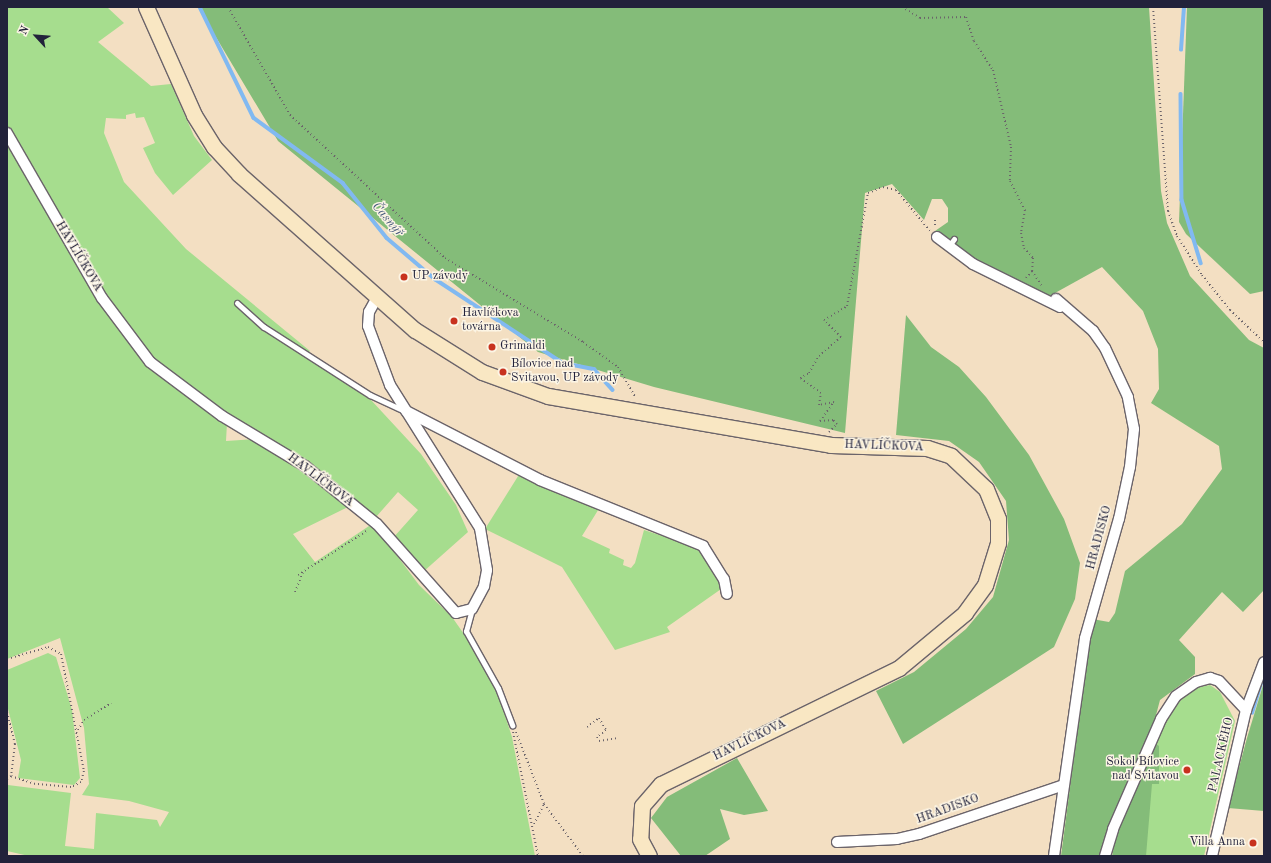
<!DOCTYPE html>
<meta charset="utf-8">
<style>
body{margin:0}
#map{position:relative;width:1271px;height:863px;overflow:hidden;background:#f3dfc2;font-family:"Old Standard TT",serif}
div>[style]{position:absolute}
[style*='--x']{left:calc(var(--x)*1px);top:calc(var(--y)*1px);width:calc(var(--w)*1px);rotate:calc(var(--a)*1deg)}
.green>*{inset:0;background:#a6dd8e}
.forest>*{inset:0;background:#84bc79}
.stream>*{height:3.5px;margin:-1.75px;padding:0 1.75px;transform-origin:1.75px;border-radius:1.75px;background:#81b9f1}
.path>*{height:2px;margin-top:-1px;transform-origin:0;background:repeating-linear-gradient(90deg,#6b646a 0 1px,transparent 0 4px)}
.roads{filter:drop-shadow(1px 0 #6b646a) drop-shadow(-1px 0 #6b646a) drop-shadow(0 1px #6b646a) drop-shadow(0 -1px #6b646a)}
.lane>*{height:5px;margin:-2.5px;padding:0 2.5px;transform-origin:2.5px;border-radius:2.5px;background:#fff}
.street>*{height:10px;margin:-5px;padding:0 5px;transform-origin:5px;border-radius:5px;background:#fff}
.secondary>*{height:15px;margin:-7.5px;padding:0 7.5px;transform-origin:7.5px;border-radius:7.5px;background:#f9e7c3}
.dots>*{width:11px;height:11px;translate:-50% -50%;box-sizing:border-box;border:2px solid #fcf5e5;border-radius:50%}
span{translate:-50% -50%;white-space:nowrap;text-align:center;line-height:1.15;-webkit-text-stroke:3px #fcf5e5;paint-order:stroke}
.street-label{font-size:12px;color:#22223b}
.poi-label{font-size:12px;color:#22223b}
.left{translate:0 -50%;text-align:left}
.right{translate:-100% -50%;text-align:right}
.water-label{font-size:13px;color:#43577b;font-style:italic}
.frame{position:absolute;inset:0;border:8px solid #22223b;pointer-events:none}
.north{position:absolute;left:16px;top:16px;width:40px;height:40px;-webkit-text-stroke:3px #fcf5e5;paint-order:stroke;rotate:296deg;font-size:11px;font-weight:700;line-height:16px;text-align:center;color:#22223b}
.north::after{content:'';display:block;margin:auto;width:14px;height:18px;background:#22223b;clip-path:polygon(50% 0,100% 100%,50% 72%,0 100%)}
</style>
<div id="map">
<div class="green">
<i style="clip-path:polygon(7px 7px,107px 7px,124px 23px,98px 42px,151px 86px,171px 84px,194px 136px,212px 160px,173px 195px,155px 173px,143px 148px,155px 143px,144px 117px,136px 118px,135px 113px,126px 115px,126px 119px,106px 118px,104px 133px,124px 182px,186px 249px,310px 351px,306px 355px,371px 400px,421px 454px,456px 505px,468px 532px,423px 572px,393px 538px,418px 510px,398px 492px,376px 517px,222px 414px,151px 361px,131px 336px,60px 222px,7px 127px)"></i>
<i style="clip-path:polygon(7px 141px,84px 277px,146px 363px,227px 423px,226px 441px,256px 439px,313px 475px,348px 507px,293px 534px,315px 562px,369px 526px,377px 529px,419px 585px,452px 617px,478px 654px,498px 694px,512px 737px,535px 856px,29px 856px,7px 851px,8px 785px,71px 793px,65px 846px,94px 849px,96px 813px,157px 820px,160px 827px,169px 812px,129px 801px,82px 795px,89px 784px,84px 728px,60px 638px,7px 659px)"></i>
<i style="clip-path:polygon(520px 473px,600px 507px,582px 536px,610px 549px,609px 553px,624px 560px,623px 565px,631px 568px,635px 563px,644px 530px,703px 549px,724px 587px,667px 627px,670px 632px,615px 650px,562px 567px,485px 529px)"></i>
<i style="clip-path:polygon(48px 653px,56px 657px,72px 710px,80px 778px,74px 785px,18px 778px,21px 760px,7px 705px,7px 670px)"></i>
<i style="clip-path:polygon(1210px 685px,1220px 692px,1235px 721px,1204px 856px,1139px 856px,1145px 796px,1156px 744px,1172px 708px,1194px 688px)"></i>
</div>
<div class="forest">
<i style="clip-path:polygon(198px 7px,1149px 7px,1161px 191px,1167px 223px,1190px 276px,1249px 340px,1264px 348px,1264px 590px,1243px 612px,1222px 592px,1179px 640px,1195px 657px,1195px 674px,1160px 700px,1151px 734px,1103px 856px,1061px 856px,1092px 619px,1109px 622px,1115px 613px,1125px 571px,1182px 524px,1222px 469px,1219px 446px,1151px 403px,1159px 389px,1158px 349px,1143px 311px,1102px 267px,1046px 298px,945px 242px,935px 231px,948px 222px,948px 208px,942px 199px,932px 199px,924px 220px,892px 184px,865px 193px,845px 433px,654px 387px,538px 352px,278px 141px)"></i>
<i style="clip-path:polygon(1187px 7px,1264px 7px,1264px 291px,1250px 294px,1186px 234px,1179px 222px)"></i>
<i style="clip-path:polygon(906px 315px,931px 347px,959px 367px,986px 397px,1029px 455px,1064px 519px,1080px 563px,1075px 599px,1054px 647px,903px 744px,876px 691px,914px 672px,966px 629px,993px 597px,1009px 540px,1006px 501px,979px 462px,949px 441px,896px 435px)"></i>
<i style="clip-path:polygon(1264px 682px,1264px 811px,1228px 808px,1247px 738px)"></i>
<i style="clip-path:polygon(1156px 744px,1159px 746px,1159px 784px,1152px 784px,1146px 856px,1112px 856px,1117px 832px)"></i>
<i style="clip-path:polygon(737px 758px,768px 811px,744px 815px,720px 809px,730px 839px,705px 856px,681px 856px,651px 818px,667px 797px)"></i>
</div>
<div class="stream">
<i style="--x:200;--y:7;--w:123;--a:64.1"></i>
<i style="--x:254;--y:118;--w:110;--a:36.1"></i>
<i style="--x:343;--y:183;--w:70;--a:51.3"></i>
<i style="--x:387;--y:238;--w:63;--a:40.5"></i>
<i style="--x:435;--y:279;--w:153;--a:33.3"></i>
<i style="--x:563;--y:363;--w:32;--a:11"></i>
<i style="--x:594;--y:369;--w:28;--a:48"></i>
<i style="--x:1181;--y:50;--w:43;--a:-86"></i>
<i style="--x:1181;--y:94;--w:106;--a:89.5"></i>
<i style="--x:1182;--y:200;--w:66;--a:73.2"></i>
<i style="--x:1252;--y:713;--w:34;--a:-73"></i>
</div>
<div class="path">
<i style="--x:228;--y:7;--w:125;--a:60.1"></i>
<i style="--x:290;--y:115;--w:211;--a:42.7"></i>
<i style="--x:445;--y:258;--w:162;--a:31.3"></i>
<i style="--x:583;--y:342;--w:43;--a:35.5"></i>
<i style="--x:618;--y:367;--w:34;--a:60"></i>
<i style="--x:902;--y:7;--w:21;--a:31"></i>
<i style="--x:920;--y:18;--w:46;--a:-1.2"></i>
<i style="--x:966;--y:17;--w:25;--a:72"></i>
<i style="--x:974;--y:41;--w:35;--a:57"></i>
<i style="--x:993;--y:70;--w:79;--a:76.8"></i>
<i style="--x:1011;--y:147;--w:34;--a:92"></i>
<i style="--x:1010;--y:181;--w:33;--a:63"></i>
<i style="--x:1025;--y:210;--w:23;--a:100"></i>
<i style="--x:1021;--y:233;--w:15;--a:79"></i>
<i style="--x:1024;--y:248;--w:13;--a:48"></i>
<i style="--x:1033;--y:258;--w:13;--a:94"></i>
<i style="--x:1032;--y:271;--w:17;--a:57"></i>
<i style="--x:1153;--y:7;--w:205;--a:85.8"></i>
<i style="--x:1168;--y:211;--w:27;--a:70"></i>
<i style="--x:1177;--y:236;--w:46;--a:57.3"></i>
<i style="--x:1202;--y:275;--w:45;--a:51.3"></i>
<i style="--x:1230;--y:310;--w:47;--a:43.3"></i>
<i style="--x:935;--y:220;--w:7;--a:90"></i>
<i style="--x:1026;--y:278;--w:9;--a:-49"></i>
<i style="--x:829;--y:432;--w:11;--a:-45"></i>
<i style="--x:837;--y:424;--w:6;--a:-135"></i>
<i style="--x:833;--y:420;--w:13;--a:176"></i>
<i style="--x:820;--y:421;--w:24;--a:-54"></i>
<i style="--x:834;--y:402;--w:15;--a:169"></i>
<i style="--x:819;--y:405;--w:12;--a:-81"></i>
<i style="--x:821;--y:393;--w:26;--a:-144"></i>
<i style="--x:800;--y:378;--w:10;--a:-29"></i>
<i style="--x:809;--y:373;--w:20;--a:-60"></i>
<i style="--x:819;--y:356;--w:29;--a:-41"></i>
<i style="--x:841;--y:337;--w:24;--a:-135"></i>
<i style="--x:824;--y:320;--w:27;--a:-31"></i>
<i style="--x:847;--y:306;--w:115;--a:-79.5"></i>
<i style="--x:868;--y:193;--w:16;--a:-22"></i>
<i style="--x:883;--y:187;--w:13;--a:13"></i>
<i style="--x:896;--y:190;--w:53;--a:50.3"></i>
<i style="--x:298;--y:575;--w:83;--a:-32.7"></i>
<i style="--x:295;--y:592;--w:22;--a:-68"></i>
<i style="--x:7;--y:659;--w:43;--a:-16.3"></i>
<i style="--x:48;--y:647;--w:15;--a:28"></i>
<i style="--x:61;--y:654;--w:119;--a:78.9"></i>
<i style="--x:84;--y:771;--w:11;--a:105"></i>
<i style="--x:81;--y:782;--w:11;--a:153"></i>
<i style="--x:71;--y:787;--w:36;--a:-175"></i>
<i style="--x:35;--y:784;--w:25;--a:-162"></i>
<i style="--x:11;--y:776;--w:5;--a:143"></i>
<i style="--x:7;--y:712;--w:33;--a:76"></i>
<i style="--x:15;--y:744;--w:32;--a:97"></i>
<i style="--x:587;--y:727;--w:15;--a:-37"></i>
<i style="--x:599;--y:718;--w:14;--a:60"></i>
<i style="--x:606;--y:730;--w:11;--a:142"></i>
<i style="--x:597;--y:737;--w:4;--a:63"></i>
<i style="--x:599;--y:741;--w:20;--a:-9"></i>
<i style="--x:78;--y:730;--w:12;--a:-59"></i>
<i style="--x:84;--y:720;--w:32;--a:-32"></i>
<i style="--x:513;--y:732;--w:126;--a:78.6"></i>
<i style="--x:516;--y:732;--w:77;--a:68.7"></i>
<i style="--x:544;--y:804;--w:65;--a:53.1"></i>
<i style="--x:534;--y:824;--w:22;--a:-63"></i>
</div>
<div class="roads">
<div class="lane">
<i style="--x:948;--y:247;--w:10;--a:-53"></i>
<i style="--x:237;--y:303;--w:36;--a:42"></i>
<i style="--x:264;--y:327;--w:126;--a:32.7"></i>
<i style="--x:370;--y:395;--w:38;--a:25"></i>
<i style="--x:472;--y:609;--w:23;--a:105"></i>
<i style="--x:466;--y:631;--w:65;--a:60.7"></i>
<i style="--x:498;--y:688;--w:40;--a:69"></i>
</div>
<div class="street">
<i style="--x:7;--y:133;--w:190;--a:60.1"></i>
<i style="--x:102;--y:298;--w:80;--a:53.1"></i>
<i style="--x:150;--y:362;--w:90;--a:36.9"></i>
<i style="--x:222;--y:416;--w:97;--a:31.1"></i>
<i style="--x:305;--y:466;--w:92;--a:38.9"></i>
<i style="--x:377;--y:524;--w:119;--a:48.4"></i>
<i style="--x:456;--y:613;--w:16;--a:-14"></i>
<i style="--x:472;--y:609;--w:26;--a:-62"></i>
<i style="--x:484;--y:586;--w:16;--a:-79"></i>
<i style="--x:487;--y:570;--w:43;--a:-99.5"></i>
<i style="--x:480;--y:528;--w:169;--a:-122.2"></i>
<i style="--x:390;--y:385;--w:63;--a:-110.4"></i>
<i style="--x:368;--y:326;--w:14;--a:-86"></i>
<i style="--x:369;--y:312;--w:18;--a:-61"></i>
<i style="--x:937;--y:237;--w:45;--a:36.9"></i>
<i style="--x:973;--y:264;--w:97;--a:26.3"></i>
<i style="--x:406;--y:411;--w:151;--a:27.2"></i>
<i style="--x:540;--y:480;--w:176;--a:22"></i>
<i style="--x:703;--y:546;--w:39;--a:58"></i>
<i style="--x:724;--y:579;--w:15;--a:79"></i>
<i style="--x:837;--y:842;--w:60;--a:-2.9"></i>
<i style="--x:897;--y:839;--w:23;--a:-13"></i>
<i style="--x:919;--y:834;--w:153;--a:-18.7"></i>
<i style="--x:1054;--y:856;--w:220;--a:-81.9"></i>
<i style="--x:1085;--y:638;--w:124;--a:-74.1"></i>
<i style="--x:1119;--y:519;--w:53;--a:-78.1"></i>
<i style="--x:1130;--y:467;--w:38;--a:-84"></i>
<i style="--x:1134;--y:429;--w:33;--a:-101"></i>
<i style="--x:1128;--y:397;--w:54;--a:-115.1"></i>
<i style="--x:1105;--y:348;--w:21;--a:-125"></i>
<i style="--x:1093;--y:331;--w:49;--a:-139.1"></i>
<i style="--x:1105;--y:856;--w:28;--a:-73"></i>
<i style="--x:1113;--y:829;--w:120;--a:-66.4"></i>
<i style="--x:1161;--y:719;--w:27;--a:-57"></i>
<i style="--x:1176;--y:696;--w:24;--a:-35"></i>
<i style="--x:1196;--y:682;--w:15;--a:-16"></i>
<i style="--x:1210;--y:678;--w:9;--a:18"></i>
<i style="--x:1219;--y:681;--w:40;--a:47"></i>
<i style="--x:1212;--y:856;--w:150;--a:-76.9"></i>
<i style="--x:1246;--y:710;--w:51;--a:-69.4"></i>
</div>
<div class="secondary">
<i style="--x:146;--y:7;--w:118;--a:66"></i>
<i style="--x:194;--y:115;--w:38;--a:58"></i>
<i style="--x:214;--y:147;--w:37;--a:47"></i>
<i style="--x:239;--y:174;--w:235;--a:41.6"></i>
<i style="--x:415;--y:330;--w:79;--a:32.1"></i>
<i style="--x:482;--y:372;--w:70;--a:20"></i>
<i style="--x:548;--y:396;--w:287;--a:9.8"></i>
<i style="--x:831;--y:445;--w:96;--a:1.8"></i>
<i style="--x:927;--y:448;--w:25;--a:18"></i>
<i style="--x:951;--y:456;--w:48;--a:43.3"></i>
<i style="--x:986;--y:489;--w:32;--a:68"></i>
<i style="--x:998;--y:519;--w:24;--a:90"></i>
<i style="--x:998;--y:543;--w:44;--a:107.2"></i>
<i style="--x:985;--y:585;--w:34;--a:126"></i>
<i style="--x:965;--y:613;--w:86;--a:140.2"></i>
<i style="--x:899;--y:668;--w:265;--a:154"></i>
<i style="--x:661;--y:784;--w:29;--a:131"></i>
<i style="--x:642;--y:806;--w:33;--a:93"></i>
<i style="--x:640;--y:839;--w:19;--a:62"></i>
</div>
</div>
<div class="dots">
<i style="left:404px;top:277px;background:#c8321e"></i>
<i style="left:454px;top:321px;background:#c8321e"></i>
<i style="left:492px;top:347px;background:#c8321e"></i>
<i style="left:503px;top:372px;background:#c8321e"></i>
<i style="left:1187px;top:770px;background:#c8321e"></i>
<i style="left:1253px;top:843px;background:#c8321e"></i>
</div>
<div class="street-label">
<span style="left:78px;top:257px;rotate:59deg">HAVLÍČKOVA</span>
<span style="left:884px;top:447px;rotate:2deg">HAVLÍČKOVA</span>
<span style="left:320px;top:481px;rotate:37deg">HAVLÍČKOVA</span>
<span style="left:1100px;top:538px;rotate:-75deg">HRADISKO</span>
<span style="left:750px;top:741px;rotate:-26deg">HAVLÍČKOVA</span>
<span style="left:1222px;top:755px;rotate:-77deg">PALACKÉHO</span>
<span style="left:948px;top:810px;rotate:-20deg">HRADISKO</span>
</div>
<div class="poi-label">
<span class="left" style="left:412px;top:277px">UP závody</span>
<span class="left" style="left:462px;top:321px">Havlíčkova<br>továrna</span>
<span class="left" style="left:500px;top:347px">Grimaldi</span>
<span class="left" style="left:511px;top:372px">Bílovice nad<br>Svitavou, UP závody</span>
<span class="right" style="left:1179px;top:770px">Sokol Bílovice<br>nad Svitavou</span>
<span class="right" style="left:1245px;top:843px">Villa Anna</span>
</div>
<div class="water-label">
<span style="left:387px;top:220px;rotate:49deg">Časnýř</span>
</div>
<div class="frame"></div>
<div class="north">N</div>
</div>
